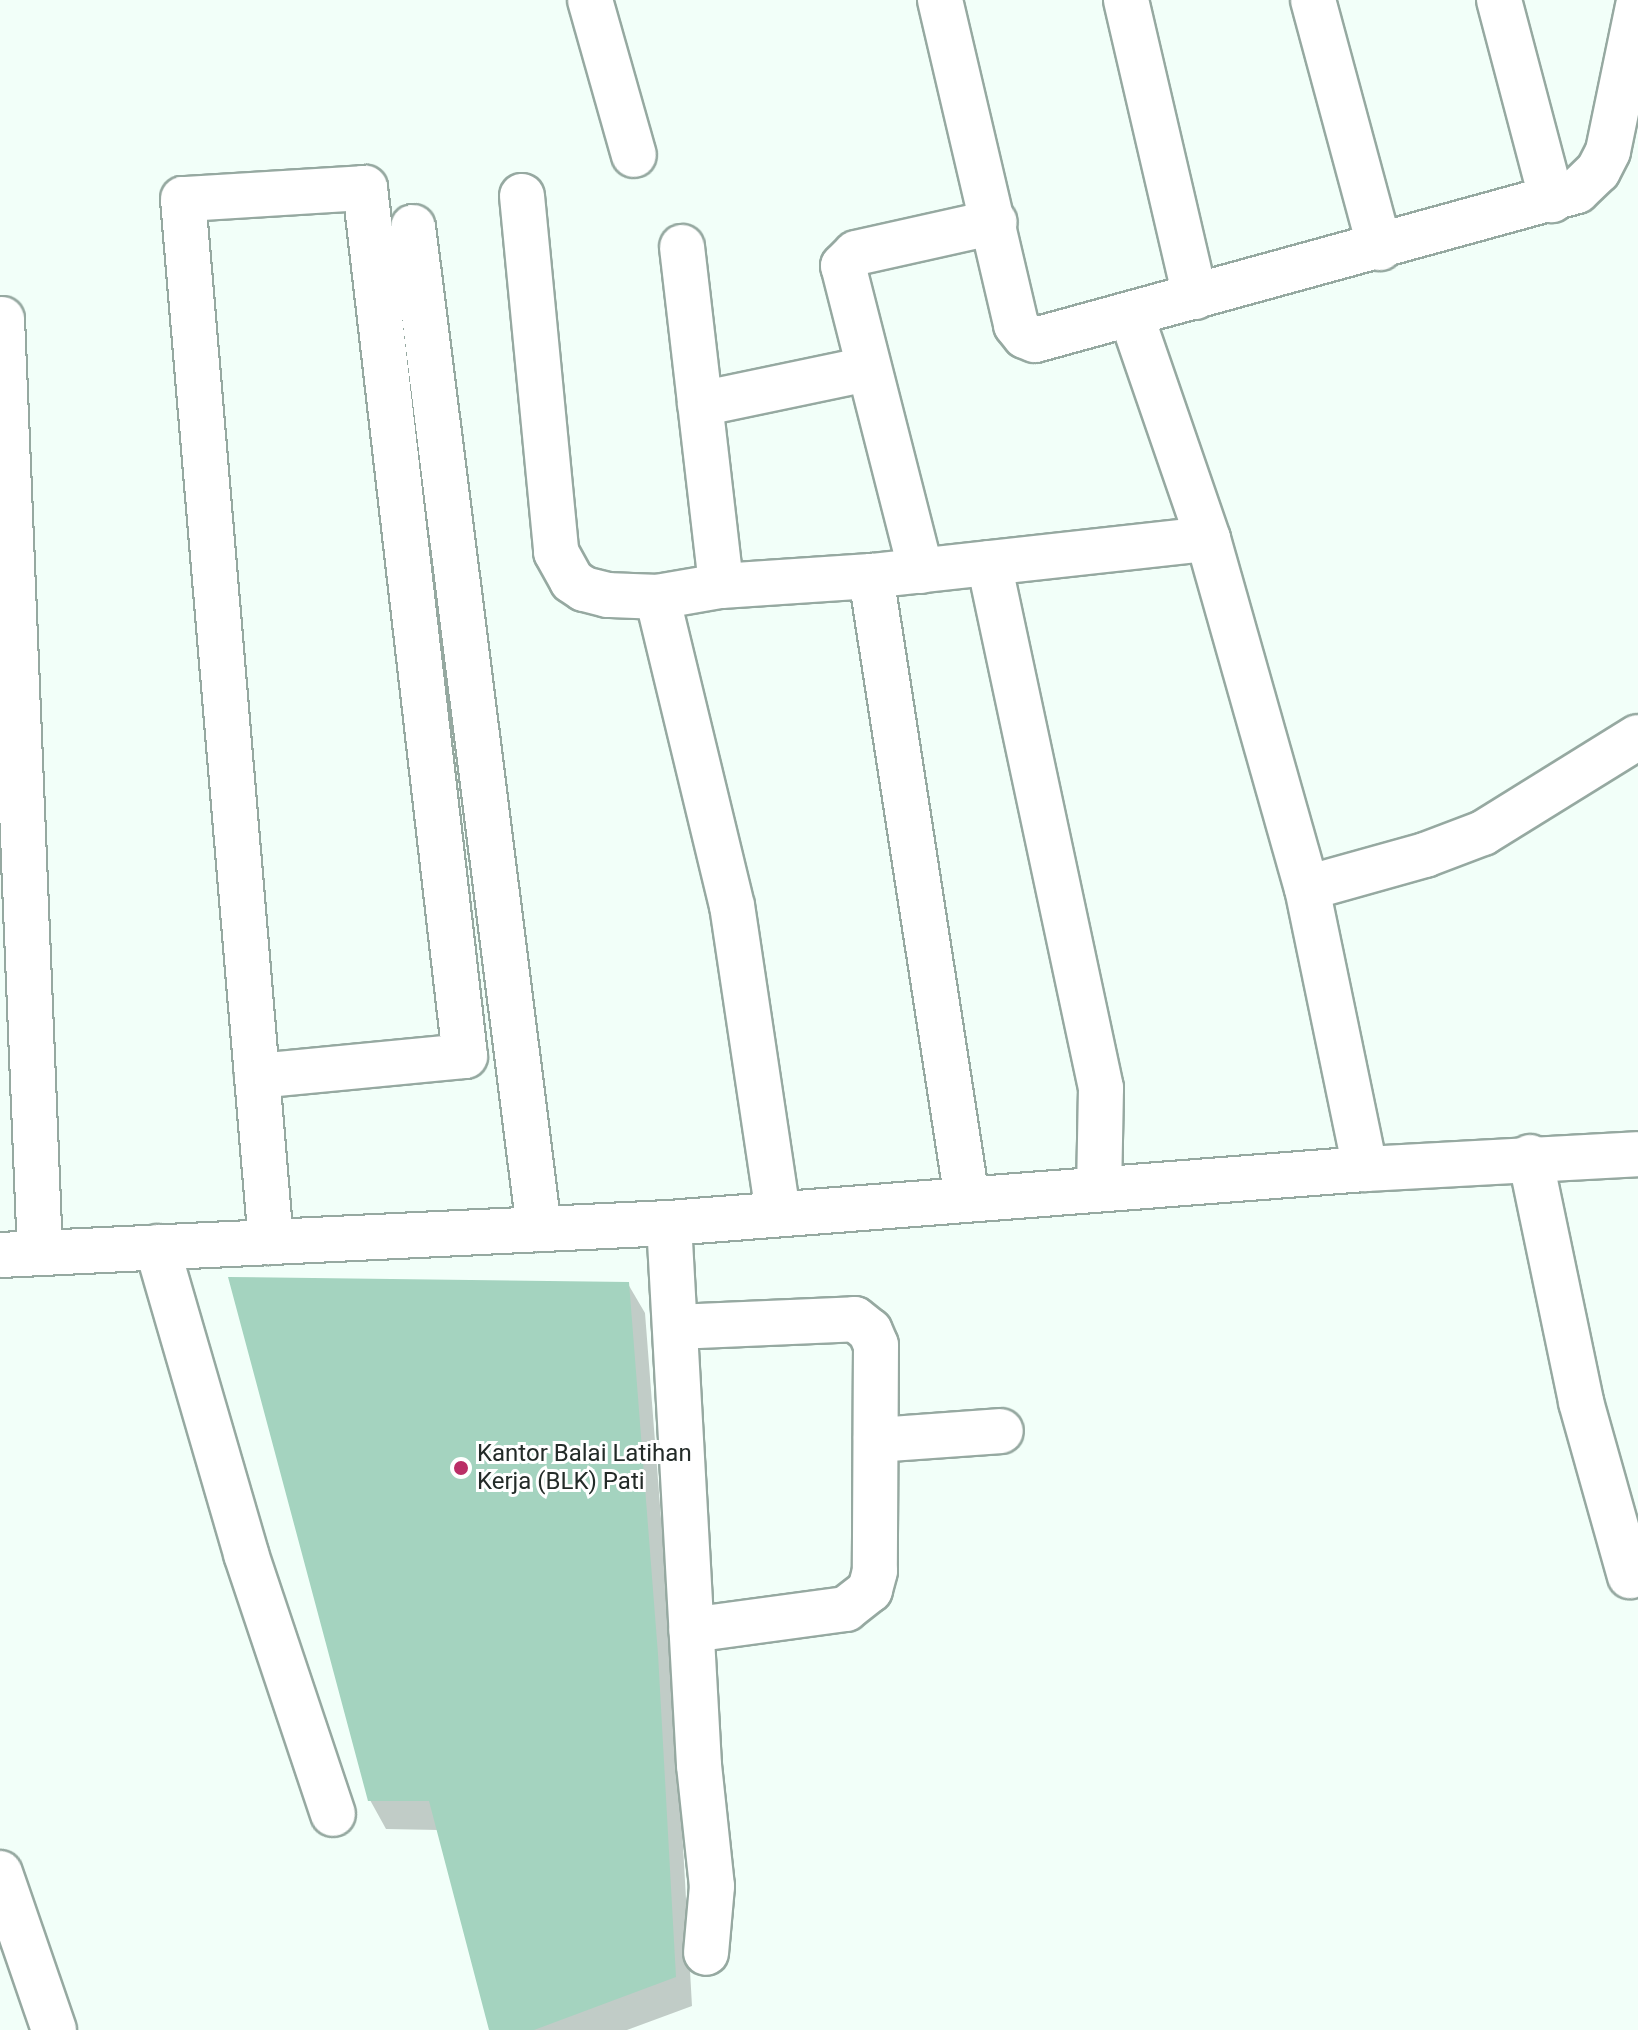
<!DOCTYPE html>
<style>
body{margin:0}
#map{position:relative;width:1638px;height:2030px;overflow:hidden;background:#f2fff9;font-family:Roboto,sans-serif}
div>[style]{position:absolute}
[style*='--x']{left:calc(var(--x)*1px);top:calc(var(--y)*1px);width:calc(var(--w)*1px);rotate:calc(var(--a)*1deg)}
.shadow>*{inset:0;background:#0003}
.building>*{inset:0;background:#a4d3bf}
.roads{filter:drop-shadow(2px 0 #96a9a1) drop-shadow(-2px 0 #96a9a1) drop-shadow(0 2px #96a9a1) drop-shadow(0 -2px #96a9a1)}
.minor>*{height:44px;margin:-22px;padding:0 22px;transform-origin:22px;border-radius:22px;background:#fff}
.dots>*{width:22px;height:22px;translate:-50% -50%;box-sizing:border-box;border:4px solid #fff;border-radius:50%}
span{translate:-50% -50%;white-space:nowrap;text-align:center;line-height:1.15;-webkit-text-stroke:6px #fff;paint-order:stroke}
.poi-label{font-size:24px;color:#232b28}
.left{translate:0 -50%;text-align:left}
</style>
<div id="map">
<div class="shadow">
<i style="clip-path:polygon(628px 1284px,645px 1313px,674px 1685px,692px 2006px,627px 2030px,491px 2030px,438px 1830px,386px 1829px,370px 1800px)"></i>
</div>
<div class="building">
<i style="clip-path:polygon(228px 1277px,629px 1282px,658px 1654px,676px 1977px,534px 2030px,489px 2030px,429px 1801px,368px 1801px)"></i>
</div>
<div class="roads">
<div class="minor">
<i style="--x:590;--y:0;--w:161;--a:74.2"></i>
<i style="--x:940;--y:0;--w:334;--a:76.8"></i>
<i style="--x:1016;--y:325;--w:14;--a:51"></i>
<i style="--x:1025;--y:336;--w:11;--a:22"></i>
<i style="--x:1035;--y:340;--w:562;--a:-15.37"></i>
<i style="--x:1577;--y:191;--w:29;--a:-44"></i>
<i style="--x:1598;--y:171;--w:22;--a:-63"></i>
<i style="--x:1608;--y:151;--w:148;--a:-78.3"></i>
<i style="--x:1126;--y:0;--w:305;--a:76.9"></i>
<i style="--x:1313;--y:0;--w:257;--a:74.9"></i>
<i style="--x:1499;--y:0;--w:207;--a:75.2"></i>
<i style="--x:522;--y:196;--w:358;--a:84.5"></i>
<i style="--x:556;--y:552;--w:33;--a:61"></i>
<i style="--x:572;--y:581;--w:14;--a:34"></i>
<i style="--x:584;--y:589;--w:25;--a:14"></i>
<i style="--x:608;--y:595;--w:49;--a:2.3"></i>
<i style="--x:413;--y:227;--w:1010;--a:82.83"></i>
<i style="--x:682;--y:247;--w:341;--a:83.4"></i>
<i style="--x:1131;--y:315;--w:237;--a:71"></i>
<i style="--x:1208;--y:539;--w:363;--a:74.2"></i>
<i style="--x:1307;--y:888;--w:287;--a:78.3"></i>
<i style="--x:2;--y:319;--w:935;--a:87.67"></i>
<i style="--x:700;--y:404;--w:172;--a:-11.8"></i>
<i style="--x:989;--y:563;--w:537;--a:77.96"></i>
<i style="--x:1101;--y:1088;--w:101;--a:91.1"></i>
<i style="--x:921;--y:571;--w:315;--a:-104.3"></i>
<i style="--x:843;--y:266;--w:18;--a:-45"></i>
<i style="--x:856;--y:253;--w:142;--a:-12.6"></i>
<i style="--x:871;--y:576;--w:630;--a:81.24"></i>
<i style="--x:1307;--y:888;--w:123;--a:-15.6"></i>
<i style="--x:1425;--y:855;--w:62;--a:-20.8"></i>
<i style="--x:1483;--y:833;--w:182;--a:-31.8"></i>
<i style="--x:257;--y:1076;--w:209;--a:-5.5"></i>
<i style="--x:465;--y:1056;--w:874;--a:-96.57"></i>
<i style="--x:365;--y:188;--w:182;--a:176.5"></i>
<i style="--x:183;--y:199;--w:1047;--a:85.18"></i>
<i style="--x:1530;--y:1157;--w:250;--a:78.2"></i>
<i style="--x:1581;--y:1402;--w:181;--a:74.3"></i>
<i style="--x:778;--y:1213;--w:310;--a:-98.5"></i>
<i style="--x:732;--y:906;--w:318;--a:-103.6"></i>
<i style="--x:657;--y:597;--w:65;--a:-9.8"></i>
<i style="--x:721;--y:586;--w:150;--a:-3.8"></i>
<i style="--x:871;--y:576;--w:339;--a:-6.3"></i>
<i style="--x:669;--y:1223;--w:543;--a:86.83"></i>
<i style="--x:699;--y:1765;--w:122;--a:83.9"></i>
<i style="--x:712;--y:1886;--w:67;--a:95.1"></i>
<i style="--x:157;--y:1247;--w:320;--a:73.8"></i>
<i style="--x:246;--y:1554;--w:274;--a:71.5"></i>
<i style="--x:0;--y:1255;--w:670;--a:-2.74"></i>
<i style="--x:669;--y:1223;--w:698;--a:-4.44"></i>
<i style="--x:1365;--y:1169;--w:273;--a:-3.1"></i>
<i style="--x:675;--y:1327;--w:180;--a:-2.5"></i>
<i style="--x:855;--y:1319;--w:19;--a:39"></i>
<i style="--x:870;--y:1331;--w:15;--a:67"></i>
<i style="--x:876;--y:1345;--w:226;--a:90.3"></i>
<i style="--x:875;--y:1571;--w:20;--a:105"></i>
<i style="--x:870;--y:1590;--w:31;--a:142"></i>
<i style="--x:846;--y:1609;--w:156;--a:172.3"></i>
<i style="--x:876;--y:1440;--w:125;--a:-4.1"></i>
<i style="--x:0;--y:1873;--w:166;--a:71"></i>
</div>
</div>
<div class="dots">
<i style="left:461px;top:1468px;background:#ba2e66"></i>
</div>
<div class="poi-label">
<span class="left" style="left:477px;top:1468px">Kantor Balai Latihan<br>Kerja (BLK) Pati</span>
</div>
</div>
